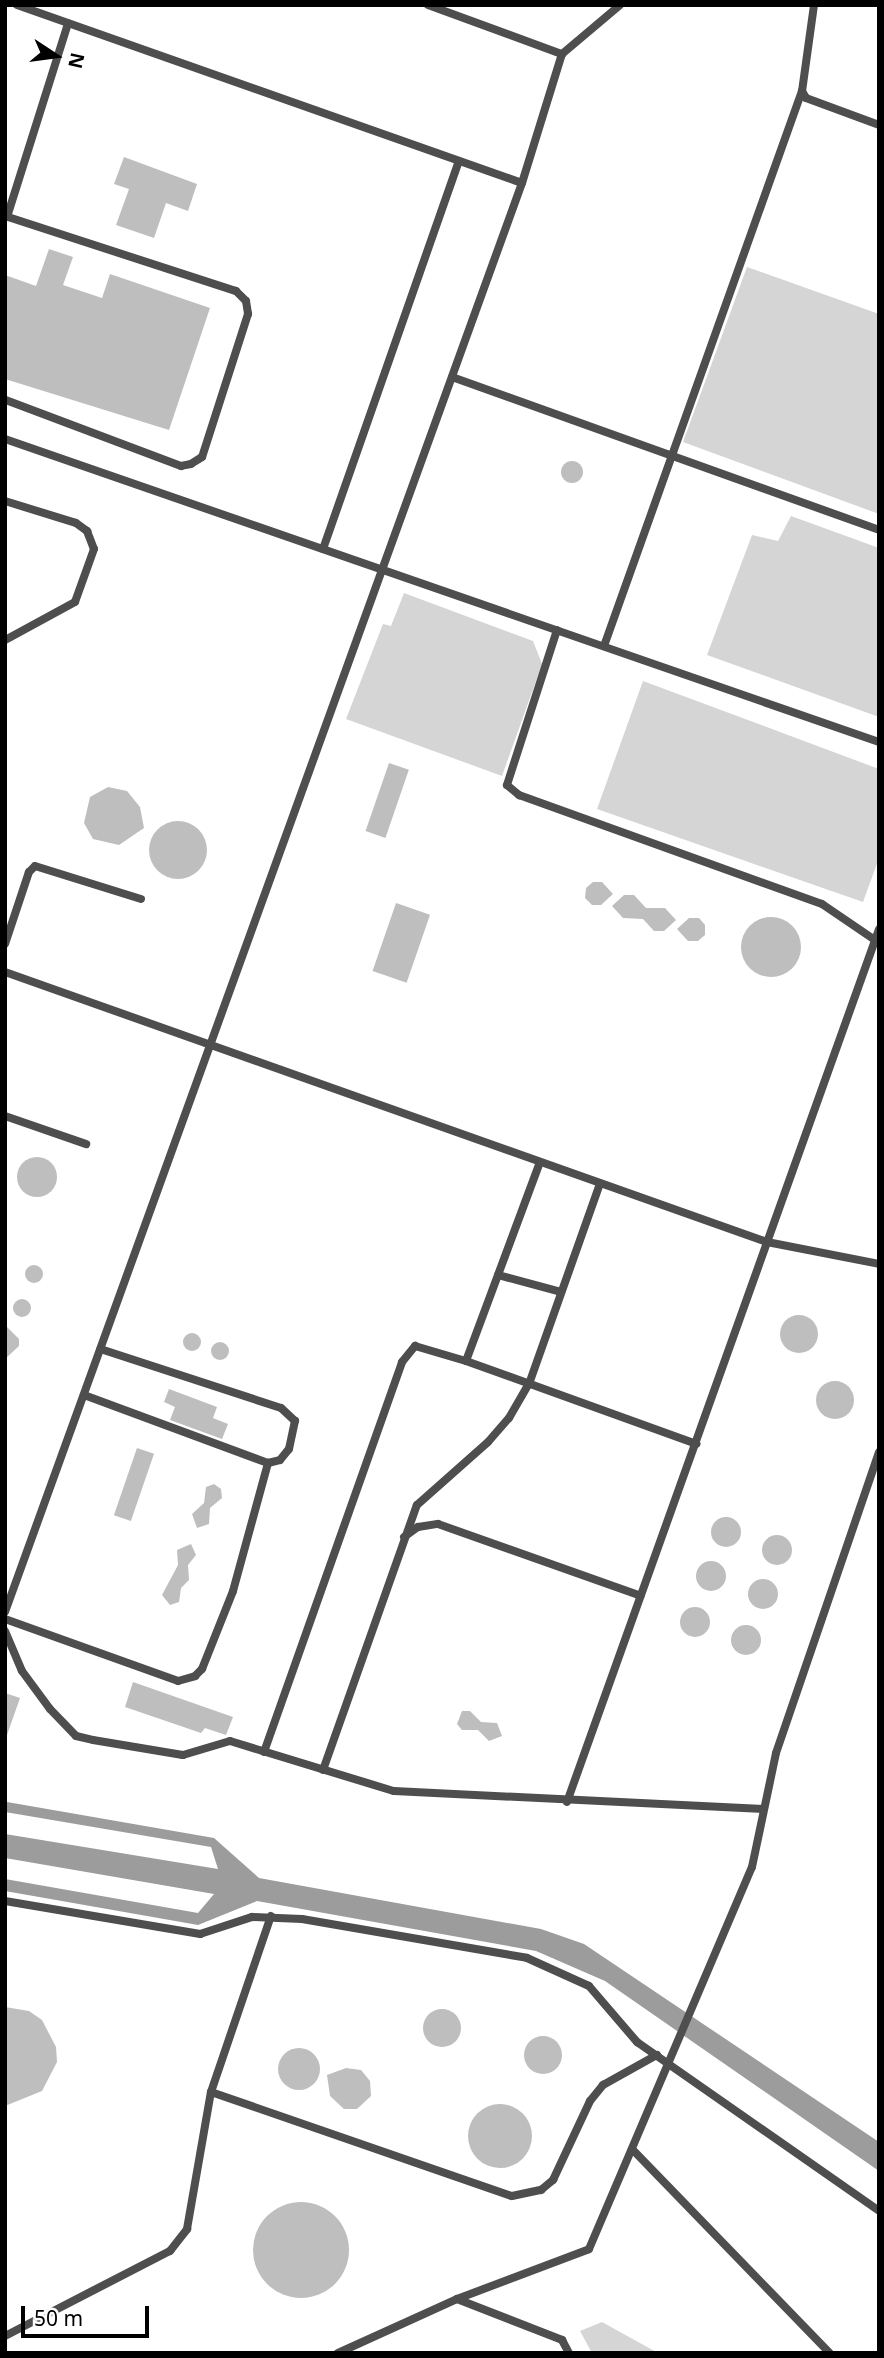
<!DOCTYPE html>
<style>
body{margin:0}
#map{position:relative;width:884px;height:2358px;overflow:hidden;background:#fff;font-family:"Noto Sans",sans-serif}
div>[style]{position:absolute}
[style*='--x']{left:calc(var(--x)*1px);top:calc(var(--y)*1px);width:calc(var(--w)*1px);rotate:calc(var(--a)*1deg)}
.green>*{inset:0;background:#d5d5d5}
.water>*{inset:0;background:#9c9c9c}
.building>*{inset:0;background:#bebebe;transform-origin:0 0}
.round{border-radius:50%}
.service>*{height:8px;margin:-4px;padding:0 4px;transform-origin:4px;border-radius:4px;background:#4e4e4e}
span{translate:-50% -50%;white-space:nowrap;text-align:center;line-height:1.15;-webkit-text-stroke:5px #fff;paint-order:stroke}
.frame{position:absolute;inset:0;border:7px solid #000;pointer-events:none}
.north{position:absolute;left:21px;top:21px;width:70px;height:70px;-webkit-text-stroke:5px #fff;paint-order:stroke;rotate:103deg;font-size:19px;font-weight:700;line-height:28px;text-align:center;color:#000}
.north::after{content:'';display:block;margin:auto;width:24px;height:32px;background:#000;clip-path:polygon(50% 0,100% 100%,50% 72%,0 100%)}
.scale{position:absolute;left:21px;top:2306px;width:128px;height:32px;box-sizing:border-box;border:4px solid #000;border-top:0;padding-left:9px;font-size:21px;line-height:24px;white-space:nowrap;color:#000;-webkit-text-stroke:5px #fff;paint-order:stroke}
</style>
<div id="map">
<div class="green">
<i style="clip-path:polygon(747px 267px,879px 314px,879px 514px,683px 442px)"></i>
<i style="clip-path:polygon(791px 516px,879px 548px,879px 717px,707px 655px,752px 535px,778px 541px)"></i>
<i style="clip-path:polygon(404px 593px,533px 641px,542px 664px,502px 776px,346px 719px,383px 624px,391px 626px)"></i>
<i style="clip-path:polygon(643px 681px,879px 769px,879px 858px,863px 902px,597px 809px)"></i>
<i style="clip-path:polygon(602px 2322px,658px 2353px,592px 2353px,580px 2331px)"></i>
</div>
<div class="water">
<i style="clip-path:polygon(7px 1802px,214px 1838px,259px 1878px,541px 1929px,584px 1944px,879px 2142px,879px 2171px,605px 1981px,536px 1951px,257px 1901px,198px 1925px,5px 1891px,5px 1879px,198px 1913px,214px 1894px,5px 1858px,5px 1834px,218px 1869px,211px 1847px,5px 1812px)"></i>
</div>
<div class="building">
<i style="clip-path:polygon(124px 157px,197px 184px,188px 211px,166px 203px,154px 238px,116px 225px,129px 189px,114px 184px)"></i>
<i style="clip-path:polygon(49px 249px,73px 257px,63px 285px,102px 298px,110px 274px,210px 308px,169px 430px,5px 379px,5px 275px,36px 286px)"></i>
<i class="round" style="left:561px;top:461px;width:22px;height:22px"></i>
<i style="left:389px;top:763px;width:21px;height:72px;rotate:19deg"></i>
<i style="clip-path:polygon(108px 787px,127px 791px,140px 807px,144px 828px,119px 845px,93px 839px,84px 823px,90px 797px)"></i>
<i class="round" style="left:149px;top:821px;width:58px;height:58px"></i>
<i style="clip-path:polygon(593px 882px,602px 882px,613px 894px,601px 905px,592px 905px,585px 898px,586px 888px)"></i>
<i style="clip-path:polygon(624px 895px,634px 895px,646px 908px,665px 908px,676px 920px,664px 931px,654px 931px,643px 919px,623px 918px,612px 906px)"></i>
<i style="left:396px;top:903px;width:36px;height:72px;rotate:19deg"></i>
<i class="round" style="left:741px;top:917px;width:60px;height:60px"></i>
<i style="clip-path:polygon(689px 918px,699px 918px,705px 925px,705px 935px,698px 941px,688px 941px,677px 929px)"></i>
<i class="round" style="left:17px;top:1157px;width:40px;height:40px"></i>
<i class="round" style="left:25px;top:1265px;width:18px;height:18px"></i>
<i class="round" style="left:13px;top:1299px;width:18px;height:18px"></i>
<i class="round" style="left:780px;top:1315px;width:38px;height:38px"></i>
<i style="clip-path:polygon(5px 1325px,19px 1339px,19px 1346px,5px 1359px)"></i>
<i class="round" style="left:183px;top:1333px;width:18px;height:18px"></i>
<i class="round" style="left:211px;top:1342px;width:18px;height:18px"></i>
<i class="round" style="left:816px;top:1381px;width:38px;height:38px"></i>
<i style="clip-path:polygon(169px 1389px,217px 1407px,213px 1418px,228px 1424px,222px 1439px,170px 1420px,175px 1407px,164px 1402px)"></i>
<i style="left:137px;top:1448px;width:18px;height:71px;rotate:19deg"></i>
<i style="clip-path:polygon(214px 1484px,221px 1489px,222px 1498px,210px 1508px,209px 1524px,197px 1528px,192px 1514px,204px 1503px,206px 1487px)"></i>
<i class="round" style="left:711px;top:1517px;width:30px;height:30px"></i>
<i class="round" style="left:762px;top:1535px;width:30px;height:30px"></i>
<i style="clip-path:polygon(191px 1544px,196px 1555px,188px 1565px,189px 1580px,181px 1588px,179px 1602px,170px 1605px,162px 1595px,178px 1565px,177px 1550px)"></i>
<i class="round" style="left:696px;top:1561px;width:30px;height:30px"></i>
<i class="round" style="left:748px;top:1579px;width:30px;height:30px"></i>
<i class="round" style="left:680px;top:1607px;width:30px;height:30px"></i>
<i class="round" style="left:731px;top:1625px;width:30px;height:30px"></i>
<i style="clip-path:polygon(133px 1682px,233px 1717px,226px 1735px,205px 1728px,201px 1733px,125px 1707px)"></i>
<i style="clip-path:polygon(5px 1693px,20px 1698px,7px 1735px,5px 1735px)"></i>
<i style="clip-path:polygon(462px 1711px,470px 1711px,481px 1722px,497px 1723px,502px 1736px,489px 1741px,478px 1730px,462px 1730px,457px 1724px)"></i>
<i style="clip-path:polygon(5px 2007px,29px 2011px,42px 2020px,56px 2047px,57px 2062px,42px 2091px,5px 2106px)"></i>
<i class="round" style="left:423px;top:2009px;width:38px;height:38px"></i>
<i class="round" style="left:524px;top:2036px;width:38px;height:38px"></i>
<i class="round" style="left:278px;top:2048px;width:42px;height:42px"></i>
<i style="clip-path:polygon(346px 2068px,361px 2070px,370px 2081px,371px 2096px,357px 2109px,344px 2109px,330px 2096px,327px 2075px)"></i>
<i class="round" style="left:468px;top:2104px;width:64px;height:64px"></i>
<i class="round" style="left:253px;top:2202px;width:96px;height:96px"></i>
</div>
<div class="service">
<i style="--x:17;--y:5;--w:535;--a:19.42"></i>
<i style="--x:428;--y:5;--w:143;--a:20.1"></i>
<i style="--x:814;--y:5;--w:87;--a:97.9"></i>
<i style="--x:802;--y:91;--w:8;--a:60"></i>
<i style="--x:806;--y:98;--w:78;--a:20.3"></i>
<i style="--x:5;--y:216;--w:243;--a:18"></i>
<i style="--x:236;--y:291;--w:14;--a:45"></i>
<i style="--x:246;--y:301;--w:13;--a:81"></i>
<i style="--x:248;--y:314;--w:150;--a:107.8"></i>
<i style="--x:202;--y:457;--w:13;--a:148"></i>
<i style="--x:191;--y:464;--w:10;--a:169"></i>
<i style="--x:181;--y:466;--w:188;--a:-159.4"></i>
<i style="--x:7;--y:217;--w:203;--a:-72.5"></i>
<i style="--x:452;--y:377;--w:454;--a:19.7"></i>
<i style="--x:5;--y:439;--w:925;--a:19.12"></i>
<i style="--x:5;--y:501;--w:74;--a:17.2"></i>
<i style="--x:76;--y:523;--w:14;--a:36"></i>
<i style="--x:87;--y:531;--w:19;--a:69"></i>
<i style="--x:94;--y:549;--w:56;--a:109.7"></i>
<i style="--x:75;--y:602;--w:80;--a:151.5"></i>
<i style="--x:323;--y:549;--w:411;--a:-70.7"></i>
<i style="--x:557;--y:630;--w:163;--a:107.9"></i>
<i style="--x:507;--y:785;--w:16;--a:40"></i>
<i style="--x:519;--y:795;--w:322;--a:19.8"></i>
<i style="--x:822;--y:904;--w:64;--a:34.2"></i>
<i style="--x:604;--y:646;--w:589;--a:-70.37"></i>
<i style="--x:5;--y:944;--w:76;--a:-71.6"></i>
<i style="--x:29;--y:872;--w:8;--a:-45"></i>
<i style="--x:35;--y:866;--w:111;--a:17.3"></i>
<i style="--x:5;--y:972;--w:808;--a:19.51"></i>
<i style="--x:767;--y:1242;--w:114;--a:11.1"></i>
<i style="--x:5;--y:1116;--w:86;--a:19.1"></i>
<i style="--x:540;--y:1162;--w:212;--a:110.4"></i>
<i style="--x:466;--y:1361;--w:245;--a:19.8"></i>
<i style="--x:498;--y:1275;--w:65;--a:15.1"></i>
<i style="--x:84;--y:1395;--w:196;--a:20.3"></i>
<i style="--x:268;--y:1463;--w:12;--a:-14"></i>
<i style="--x:280;--y:1460;--w:14;--a:-51"></i>
<i style="--x:289;--y:1449;--w:29;--a:-78"></i>
<i style="--x:295;--y:1421;--w:19;--a:-137"></i>
<i style="--x:281;--y:1408;--w:190;--a:-161.9"></i>
<i style="--x:404;--y:1537;--w:17;--a:-36"></i>
<i style="--x:418;--y:1527;--w:20;--a:-9"></i>
<i style="--x:438;--y:1524;--w:215;--a:19.5"></i>
<i style="--x:5;--y:1612;--w:1520;--a:-70.11"></i>
<i style="--x:522;--y:183;--w:135;--a:-72.8"></i>
<i style="--x:562;--y:54;--w:76;--a:-40.2"></i>
<i style="--x:5;--y:1619;--w:184;--a:19.7"></i>
<i style="--x:178;--y:1681;--w:18;--a:-16"></i>
<i style="--x:195;--y:1676;--w:10;--a:-45"></i>
<i style="--x:202;--y:1669;--w:84;--a:-68.3"></i>
<i style="--x:233;--y:1591;--w:133;--a:-74.7"></i>
<i style="--x:5;--y:1631;--w:43;--a:67"></i>
<i style="--x:22;--y:1671;--w:47;--a:53.6"></i>
<i style="--x:50;--y:1709;--w:37;--a:46"></i>
<i style="--x:76;--y:1736;--w:17;--a:13"></i>
<i style="--x:93;--y:1740;--w:91;--a:9.5"></i>
<i style="--x:183;--y:1755;--w:49;--a:-16.6"></i>
<i style="--x:230;--y:1741;--w:171;--a:17"></i>
<i style="--x:394;--y:1791;--w:370;--a:2.8"></i>
<i style="--x:264;--y:1752;--w:414;--a:-70.5"></i>
<i style="--x:402;--y:1362;--w:21;--a:-51"></i>
<i style="--x:415;--y:1346;--w:53;--a:16.4"></i>
<i style="--x:323;--y:1770;--w:281;--a:-70.5"></i>
<i style="--x:417;--y:1505;--w:95;--a:-41.6"></i>
<i style="--x:488;--y:1442;--w:32;--a:-49"></i>
<i style="--x:509;--y:1418;--w:39;--a:-60"></i>
<i style="--x:529;--y:1384;--w:213;--a:-70.5"></i>
<i style="--x:567;--y:1802;--w:927;--a:-70.33"></i>
<i style="--x:5;--y:1901;--w:198;--a:9.6"></i>
<i style="--x:200;--y:1934;--w:55;--a:-18.1"></i>
<i style="--x:252;--y:1917;--w:50;--a:2.3"></i>
<i style="--x:302;--y:1919;--w:228;--a:9.8"></i>
<i style="--x:527;--y:1958;--w:68;--a:24.3"></i>
<i style="--x:589;--y:1986;--w:74;--a:49.4"></i>
<i style="--x:637;--y:2042;--w:295;--a:34.9"></i>
<i style="--x:211;--y:2092;--w:318;--a:19.1"></i>
<i style="--x:512;--y:2196;--w:30;--a:-12"></i>
<i style="--x:541;--y:2190;--w:16;--a:-40"></i>
<i style="--x:553;--y:2180;--w:87;--a:-64.9"></i>
<i style="--x:590;--y:2101;--w:21;--a:-51"></i>
<i style="--x:603;--y:2085;--w:62;--a:-29.1"></i>
<i style="--x:632;--y:2149;--w:284;--a:45.9"></i>
<i style="--x:457;--y:2299;--w:141;--a:-20.7"></i>
<i style="--x:589;--y:2249;--w:415;--a:-66.9"></i>
<i style="--x:752;--y:1867;--w:116;--a:-78.1"></i>
<i style="--x:776;--y:1753;--w:318;--a:-71.1"></i>
<i style="--x:5;--y:2336;--w:186;--a:-27.3"></i>
<i style="--x:170;--y:2251;--w:28;--a:-52"></i>
<i style="--x:187;--y:2229;--w:139;--a:-80.1"></i>
<i style="--x:211;--y:2092;--w:186;--a:-71.2"></i>
<i style="--x:338;--y:2353;--w:131;--a:-24.4"></i>
<i style="--x:457;--y:2299;--w:113;--a:21.3"></i>
<i style="--x:562;--y:2340;--w:15;--a:62"></i>
</div>
<div class="frame"></div>
<div class="north">N</div>
<div class="scale">50 m</div>
</div>
